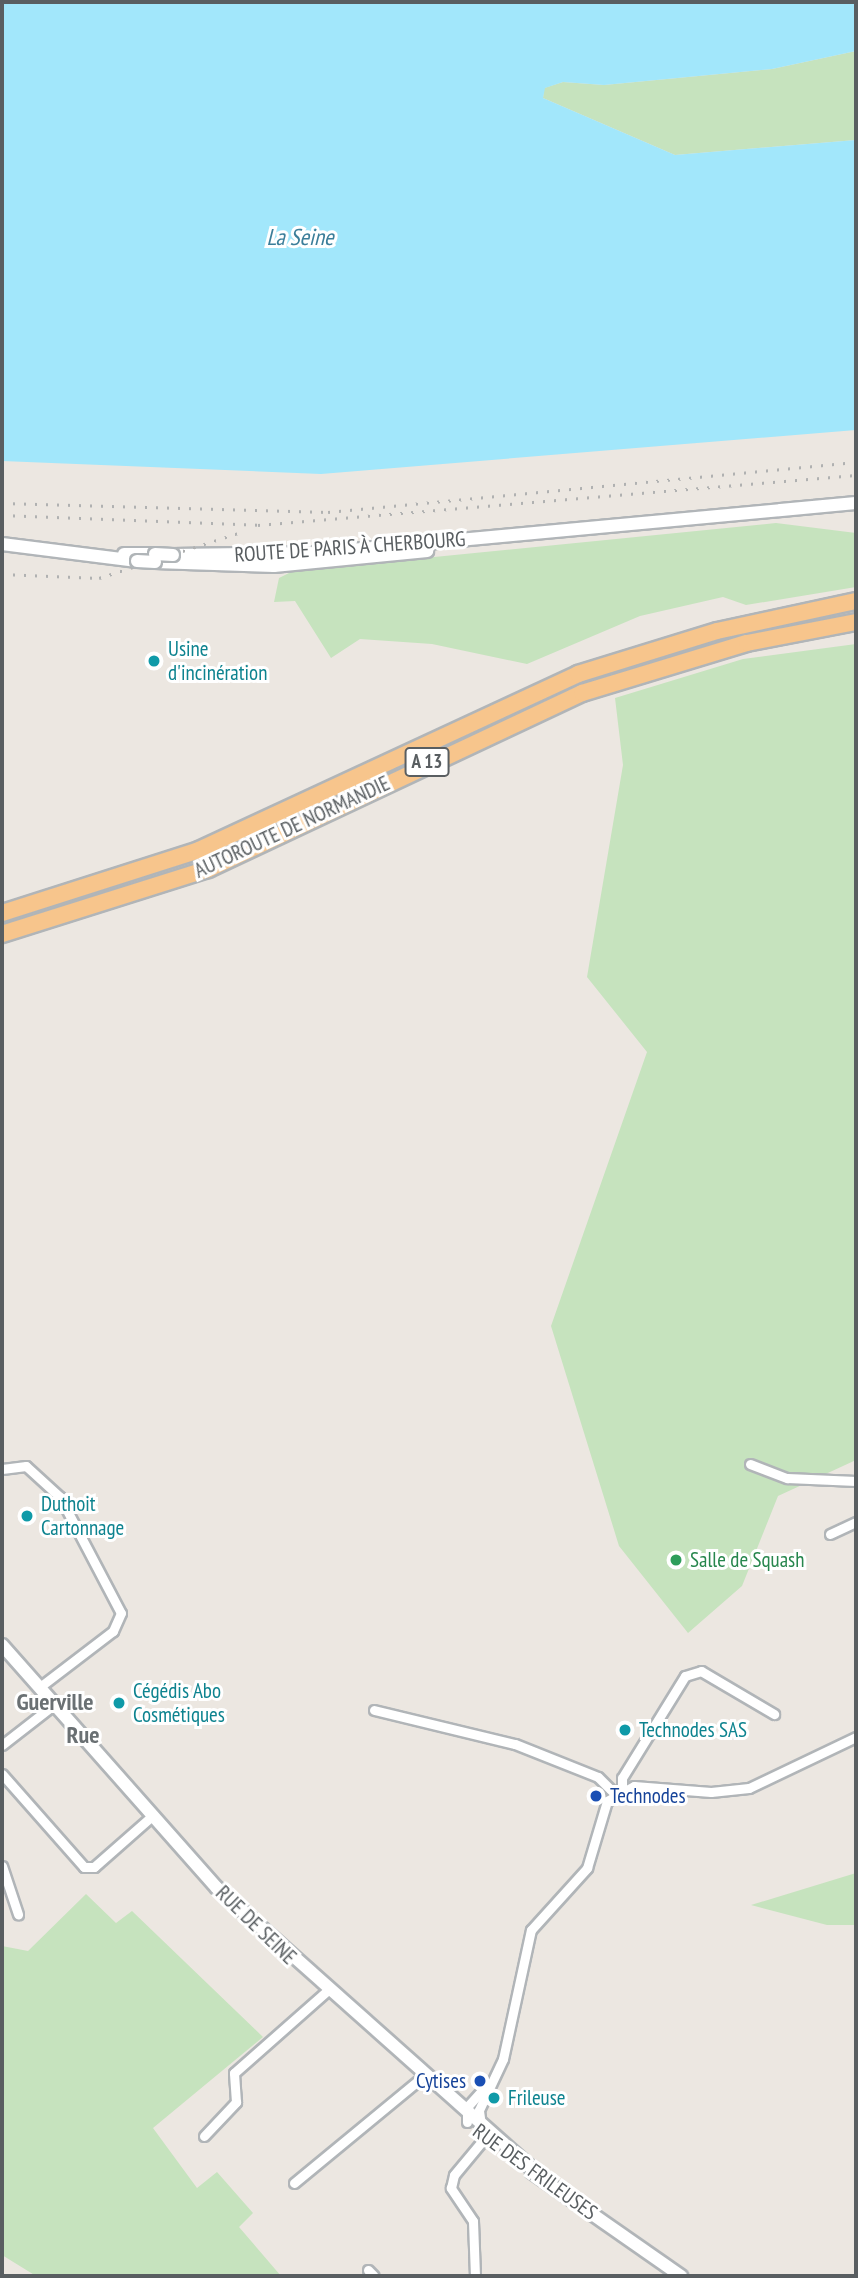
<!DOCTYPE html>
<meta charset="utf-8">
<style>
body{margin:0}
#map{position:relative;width:858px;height:2278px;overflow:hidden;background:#ece7e1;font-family:"PT Sans Narrow",sans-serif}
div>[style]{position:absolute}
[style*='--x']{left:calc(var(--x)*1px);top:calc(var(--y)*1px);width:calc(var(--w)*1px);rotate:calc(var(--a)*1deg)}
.green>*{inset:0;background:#c6e3be}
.water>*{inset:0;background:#a2e7fb}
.roads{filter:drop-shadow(2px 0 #b1b5b8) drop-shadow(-2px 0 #b1b5b8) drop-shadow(0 2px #b1b5b8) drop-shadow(0 -2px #b1b5b8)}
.street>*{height:9px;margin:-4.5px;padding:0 4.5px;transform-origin:4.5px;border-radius:4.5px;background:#fff}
.secondary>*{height:12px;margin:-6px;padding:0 6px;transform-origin:6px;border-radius:6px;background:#fff}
.highway>*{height:16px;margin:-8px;padding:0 8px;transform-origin:8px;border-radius:8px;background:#f7c58c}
.rail>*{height:2.5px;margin-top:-1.25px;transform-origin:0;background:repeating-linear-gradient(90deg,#b0b1b1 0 2px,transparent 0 11px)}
.bridges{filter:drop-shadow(2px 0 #b0b5b8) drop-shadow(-2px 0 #b0b5b8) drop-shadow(0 2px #b0b5b8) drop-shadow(0 -2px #b0b5b8)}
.secondary-bridge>*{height:12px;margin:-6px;padding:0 6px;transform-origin:6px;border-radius:6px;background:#fff}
.dots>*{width:19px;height:19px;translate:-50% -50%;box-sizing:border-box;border:4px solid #fff;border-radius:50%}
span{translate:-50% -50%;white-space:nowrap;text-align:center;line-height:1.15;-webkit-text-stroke:6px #fff;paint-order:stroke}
.shield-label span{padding:2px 5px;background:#fff;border:2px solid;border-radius:5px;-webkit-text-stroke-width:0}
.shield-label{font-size:19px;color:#595e61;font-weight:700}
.street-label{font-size:21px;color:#595e61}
.culture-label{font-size:21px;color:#0d838f}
.left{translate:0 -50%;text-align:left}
.leisure-label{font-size:21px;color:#27864d}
.transit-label{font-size:21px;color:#164399}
.right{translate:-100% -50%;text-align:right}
.water-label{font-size:23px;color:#3b7e9a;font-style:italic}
.quarter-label{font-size:24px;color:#6a7073;font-weight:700}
.frame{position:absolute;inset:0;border:4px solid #595e61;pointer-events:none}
</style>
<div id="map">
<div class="green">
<i style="clip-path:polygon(856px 51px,856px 140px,675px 155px,543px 98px,544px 88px,563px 82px,604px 85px,772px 69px)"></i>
<i style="clip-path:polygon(776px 523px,856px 533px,856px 587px,746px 605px,723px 597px,640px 616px,527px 664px,432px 644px,360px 639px,331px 658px,295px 601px,274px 602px,279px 578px,293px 571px)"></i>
<i style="clip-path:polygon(856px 644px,856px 1460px,778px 1496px,742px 1586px,688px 1633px,619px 1546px,551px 1326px,647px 1052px,587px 977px,623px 765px,615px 698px,743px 659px)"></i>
<i style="clip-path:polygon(856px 1873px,856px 1925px,827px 1925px,751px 1905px)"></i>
<i style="clip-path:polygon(86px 1894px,116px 1923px,132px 1911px,263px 2037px,153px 2128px,197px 2188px,217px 2172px,253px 2213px,239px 2227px,281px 2276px,36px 2276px,2px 2255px,2px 1946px,28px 1951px)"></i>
</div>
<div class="water">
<i style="clip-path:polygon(2px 2px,856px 2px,856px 51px,772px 69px,604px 85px,563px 82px,545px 88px,543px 98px,675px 155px,856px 140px,856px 430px,321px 474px,2px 461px)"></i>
</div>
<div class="roads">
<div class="street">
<i style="--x:750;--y:1464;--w:40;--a:21"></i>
<i style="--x:787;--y:1478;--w:69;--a:2.5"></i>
<i style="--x:2;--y:1469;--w:24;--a:-7"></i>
<i style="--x:26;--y:1466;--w:46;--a:42.4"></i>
<i style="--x:60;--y:1497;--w:131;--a:62.3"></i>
<i style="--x:121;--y:1613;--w:20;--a:114"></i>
<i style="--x:113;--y:1631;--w:91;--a:142.6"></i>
<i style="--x:830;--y:1534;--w:29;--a:-25"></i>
<i style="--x:374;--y:1710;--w:145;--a:13.6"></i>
<i style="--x:515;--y:1744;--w:89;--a:21.7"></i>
<i style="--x:598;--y:1777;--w:24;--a:45"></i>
<i style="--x:2;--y:1745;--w:68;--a:-37.9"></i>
<i style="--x:2;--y:1774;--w:124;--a:48.6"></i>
<i style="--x:84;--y:1867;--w:10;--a:0"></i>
<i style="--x:94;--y:1867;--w:79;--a:-41.4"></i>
<i style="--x:622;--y:1789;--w:11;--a:-90"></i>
<i style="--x:622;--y:1778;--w:120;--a:-58.3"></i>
<i style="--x:685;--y:1676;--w:17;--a:-17"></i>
<i style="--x:701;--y:1671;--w:85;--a:30.5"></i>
<i style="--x:2;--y:1866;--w:51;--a:71.6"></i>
<i style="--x:467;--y:2122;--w:15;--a:-90"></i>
<i style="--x:467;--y:2107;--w:28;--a:-48"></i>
<i style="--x:481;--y:2125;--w:15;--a:-98"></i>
<i style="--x:479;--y:2110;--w:56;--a:-64.8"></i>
<i style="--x:503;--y:2059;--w:132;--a:-77.8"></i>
<i style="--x:531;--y:1930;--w:84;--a:-47.9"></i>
<i style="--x:587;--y:1868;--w:70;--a:-73.4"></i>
<i style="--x:607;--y:1801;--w:31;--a:-29"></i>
<i style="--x:634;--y:1786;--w:77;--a:4.5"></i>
<i style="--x:711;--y:1792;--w:38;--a:-6"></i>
<i style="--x:749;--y:1788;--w:119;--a:-25.5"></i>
<i style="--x:204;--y:2136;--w:47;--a:-46.7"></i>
<i style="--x:236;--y:2102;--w:29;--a:-94"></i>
<i style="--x:234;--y:2073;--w:124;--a:-41.4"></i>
<i style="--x:294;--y:2183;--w:163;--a:-39.5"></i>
<i style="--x:368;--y:2270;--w:8;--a:45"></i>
<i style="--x:475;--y:2276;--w:55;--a:-92.1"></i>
<i style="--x:473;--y:2221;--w:40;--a:-124"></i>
<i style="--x:451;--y:2188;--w:13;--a:-77"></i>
<i style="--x:454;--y:2175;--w:55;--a:-50.2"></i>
</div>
<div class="secondary">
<i style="--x:2;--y:544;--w:136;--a:7.2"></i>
<i style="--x:124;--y:554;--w:31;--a:0"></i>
<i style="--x:173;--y:555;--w:146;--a:-0.8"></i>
<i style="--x:319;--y:553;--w:539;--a:-5.32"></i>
<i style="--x:155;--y:562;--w:119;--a:1.9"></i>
<i style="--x:274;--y:566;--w:154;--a:-5.6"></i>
<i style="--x:2;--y:1645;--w:324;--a:48.5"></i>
<i style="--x:217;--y:1888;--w:433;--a:41.7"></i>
<i style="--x:532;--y:2172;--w:182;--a:34.9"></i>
</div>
<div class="highway">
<i style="--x:2;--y:913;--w:207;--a:-17.7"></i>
<i style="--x:199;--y:850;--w:418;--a:-24.9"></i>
<i style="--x:578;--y:674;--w:145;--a:-17.2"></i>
<i style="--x:717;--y:631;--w:142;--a:-12.2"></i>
<i style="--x:2;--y:934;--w:216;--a:-17.5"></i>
<i style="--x:208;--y:869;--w:413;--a:-25.2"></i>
<i style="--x:582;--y:693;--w:172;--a:-16.9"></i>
<i style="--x:747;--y:643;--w:111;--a:-10.9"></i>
</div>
</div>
<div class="rail">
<i style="--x:2;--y:503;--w:326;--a:1.6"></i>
<i style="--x:328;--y:512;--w:530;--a:-5.41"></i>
<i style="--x:2;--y:515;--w:256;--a:2.2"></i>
<i style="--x:258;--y:525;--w:600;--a:-4.78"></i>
<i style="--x:2;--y:574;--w:97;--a:2.4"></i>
<i style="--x:99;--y:578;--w:146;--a:-17.9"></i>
</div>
<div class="bridges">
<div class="secondary-bridge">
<i style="--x:155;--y:554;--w:18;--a:3"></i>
<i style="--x:137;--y:561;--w:18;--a:3"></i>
</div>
</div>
<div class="dots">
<i style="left:154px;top:661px;background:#0f9aa8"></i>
<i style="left:27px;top:1516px;background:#0f9aa8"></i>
<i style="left:676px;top:1560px;background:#2e9e5b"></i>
<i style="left:119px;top:1703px;background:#0f9aa8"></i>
<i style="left:625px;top:1730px;background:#0f9aa8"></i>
<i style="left:596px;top:1796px;background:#1a4fb4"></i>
<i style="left:480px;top:2081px;background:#1a4fb4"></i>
<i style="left:494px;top:2098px;background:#0f9aa8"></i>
</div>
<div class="shield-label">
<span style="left:427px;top:762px">A 13</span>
</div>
<div class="street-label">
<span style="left:350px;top:547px;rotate:-4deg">ROUTE DE PARIS À CHERBOURG</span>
<span style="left:292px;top:827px;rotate:-25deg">AUTOROUTE DE NORMANDIE</span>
<span style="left:256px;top:1925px;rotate:44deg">RUE DE SEINE</span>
<span style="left:535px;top:2172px;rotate:36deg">RUE DES FRILEUSES</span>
</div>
<div class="culture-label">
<span class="left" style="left:168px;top:661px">Usine<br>d'incinération</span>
<span class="left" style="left:41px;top:1516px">Duthoit<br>Cartonnage</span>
<span class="left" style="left:133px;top:1703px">Cégédis Abo<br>Cosmétiques</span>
<span class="left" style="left:639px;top:1730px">Technodes SAS</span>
<span class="left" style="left:508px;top:2098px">Frileuse</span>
</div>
<div class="leisure-label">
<span class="left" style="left:690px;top:1560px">Salle de Squash</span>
</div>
<div class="transit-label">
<span class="left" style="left:610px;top:1796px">Technodes</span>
<span class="right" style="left:466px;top:2081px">Cytises</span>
</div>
<div class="water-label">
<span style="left:300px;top:237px">La Seine</span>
</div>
<div class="quarter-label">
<span style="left:55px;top:1702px">Guerville</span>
<span style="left:83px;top:1735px">Rue</span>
</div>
<div class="frame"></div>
</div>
